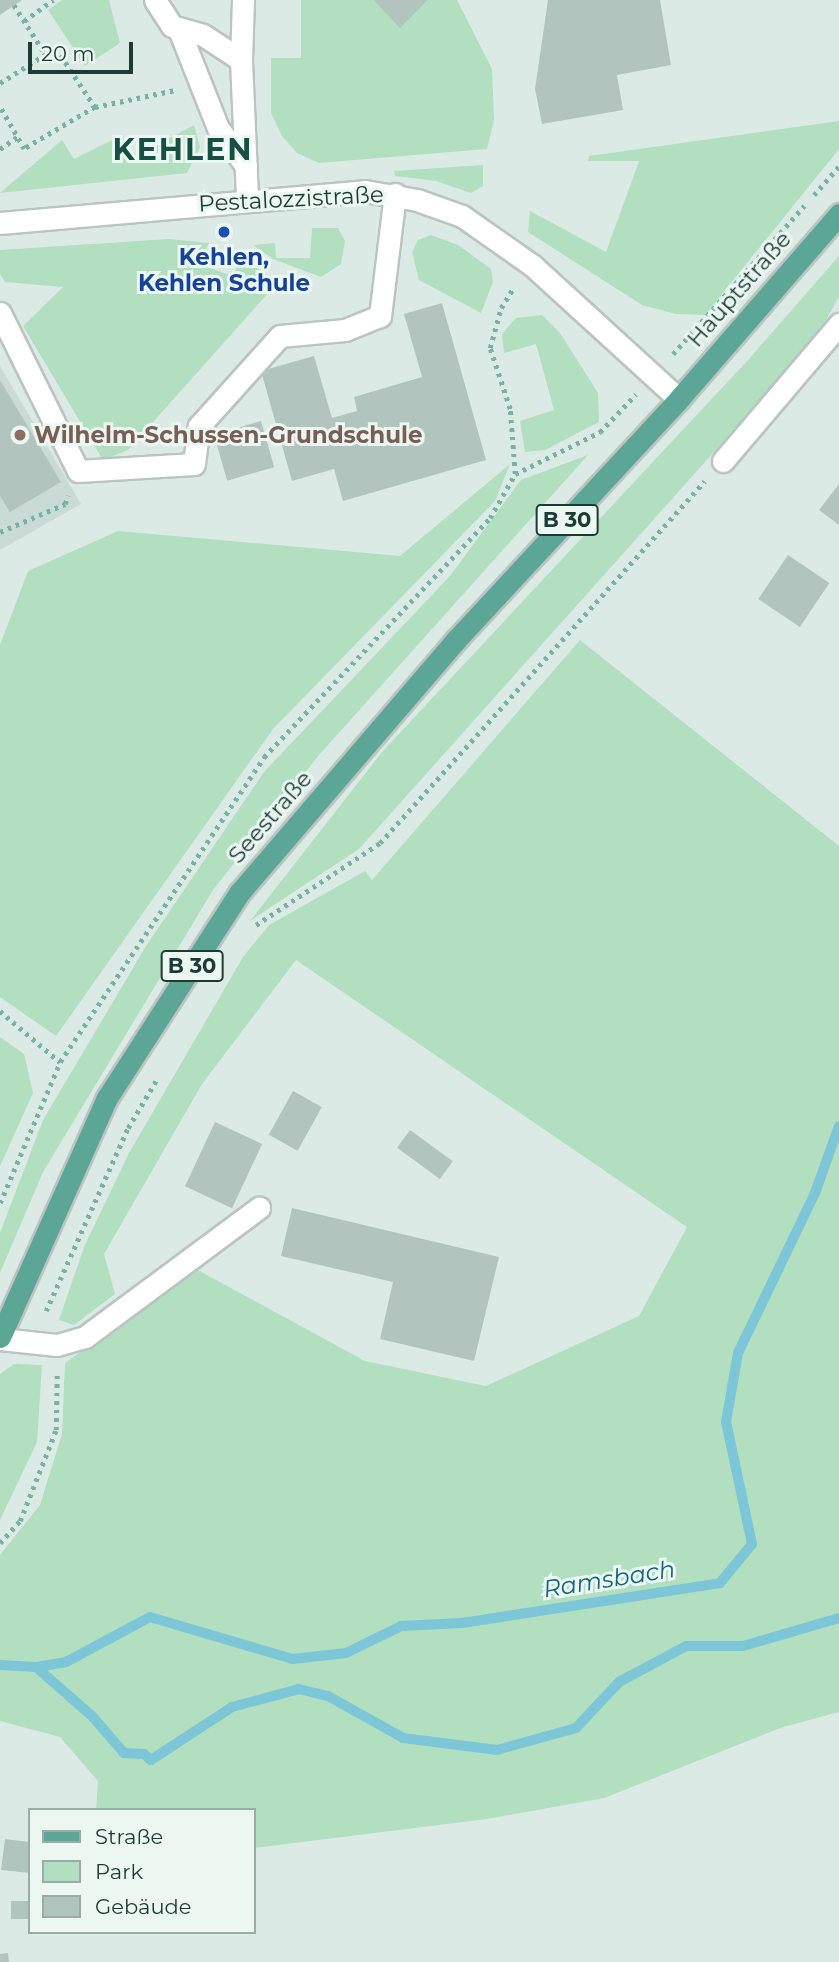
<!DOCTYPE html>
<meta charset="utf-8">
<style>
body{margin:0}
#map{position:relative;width:839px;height:1962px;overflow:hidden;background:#dceae5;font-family:Montserrat,sans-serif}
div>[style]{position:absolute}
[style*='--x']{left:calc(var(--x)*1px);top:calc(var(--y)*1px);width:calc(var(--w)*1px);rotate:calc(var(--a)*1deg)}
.built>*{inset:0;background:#cadad4}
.green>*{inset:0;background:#b1dfc0}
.stream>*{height:10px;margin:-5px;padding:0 5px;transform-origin:5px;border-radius:5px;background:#7cc6d7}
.building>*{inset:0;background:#b1c5be;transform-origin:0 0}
.path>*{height:4.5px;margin-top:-2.25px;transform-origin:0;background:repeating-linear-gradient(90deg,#78b2a2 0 3.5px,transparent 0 8.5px)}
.roads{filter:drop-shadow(2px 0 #bbc4c2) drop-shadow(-2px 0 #bbc4c2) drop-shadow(0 2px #bbc4c2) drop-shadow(0 -2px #bbc4c2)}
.service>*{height:21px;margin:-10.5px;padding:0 10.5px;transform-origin:10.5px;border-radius:10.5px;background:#fff}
.minor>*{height:21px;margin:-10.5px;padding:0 10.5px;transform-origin:10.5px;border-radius:10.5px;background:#fff}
.primary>*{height:21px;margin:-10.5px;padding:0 10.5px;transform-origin:10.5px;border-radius:10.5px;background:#5ba695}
.dots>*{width:19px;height:19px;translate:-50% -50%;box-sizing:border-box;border:4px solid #ecf7f2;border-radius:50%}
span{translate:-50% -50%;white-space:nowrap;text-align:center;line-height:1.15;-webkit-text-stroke:6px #ecf7f2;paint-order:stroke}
.shield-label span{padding:2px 5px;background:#ecf7f2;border:2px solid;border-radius:5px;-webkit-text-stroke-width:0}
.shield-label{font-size:21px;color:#1c3b34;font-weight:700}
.street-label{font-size:23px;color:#1c3b34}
.transit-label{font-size:23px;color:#164399;font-weight:700}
.education-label{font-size:23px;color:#785e54;font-weight:700}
.left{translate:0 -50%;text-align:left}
.water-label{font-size:24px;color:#11667d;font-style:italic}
.district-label{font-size:30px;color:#164f43;font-weight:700;letter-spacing:2px}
.legend{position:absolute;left:28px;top:1808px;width:228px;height:126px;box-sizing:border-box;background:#ecf7f2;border:2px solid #99aca6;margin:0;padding:9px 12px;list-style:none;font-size:21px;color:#1c3b34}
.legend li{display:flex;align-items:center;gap:14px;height:35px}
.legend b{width:35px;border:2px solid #99aca6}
.scale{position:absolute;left:28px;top:42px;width:105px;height:32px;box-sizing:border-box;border:4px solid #1c3b34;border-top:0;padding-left:9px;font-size:21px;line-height:24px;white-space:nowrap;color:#1c3b34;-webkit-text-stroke:5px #ecf7f2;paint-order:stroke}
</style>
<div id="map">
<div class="built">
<i style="clip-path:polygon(0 366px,81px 504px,0 550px)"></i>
</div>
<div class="green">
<i style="clip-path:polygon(62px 0,109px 0,120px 43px,85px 66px,48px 10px)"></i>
<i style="clip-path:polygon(301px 0,373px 0,400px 27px,428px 0,457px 0,492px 69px,494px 120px,487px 149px,319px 163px,297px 153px,282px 136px,271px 113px,271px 58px,301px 58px)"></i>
<i style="clip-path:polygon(839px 121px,839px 149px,705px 315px,676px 314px,642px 305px,528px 232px,530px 211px,606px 252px,639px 161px,588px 161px,589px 156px)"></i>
<i style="clip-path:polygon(194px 125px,200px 147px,187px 173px,0 193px,62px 140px,74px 159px,122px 135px,134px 157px)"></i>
<i style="clip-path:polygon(483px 165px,483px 186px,471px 193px,436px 181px,395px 176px,394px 171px)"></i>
<i style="clip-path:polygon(312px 228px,338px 228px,345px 241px,341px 264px,321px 277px,273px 259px,253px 245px,275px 243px,276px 258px,310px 258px)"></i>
<i style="clip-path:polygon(431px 235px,458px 245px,491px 269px,493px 282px,481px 313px,419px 280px,412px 252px,418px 240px)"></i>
<i style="clip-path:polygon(169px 239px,209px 243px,199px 264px,232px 276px,242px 258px,278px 282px,128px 450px,103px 460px,23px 326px,63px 287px,5px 282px,0 274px,0 250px)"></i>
<i style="clip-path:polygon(839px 256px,839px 297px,815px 339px,359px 849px,250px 921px,382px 752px,749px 359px)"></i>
<i style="clip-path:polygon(542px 315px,560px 333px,598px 393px,599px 422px,545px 450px,525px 452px,520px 421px,554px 410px,536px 344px,504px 353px,502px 334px,516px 318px)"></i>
<i style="clip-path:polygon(588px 455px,319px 755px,213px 890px,43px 1172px,0 1273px,0 1233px,43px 1120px,146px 946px,264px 772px,450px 576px,521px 480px)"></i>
<i style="clip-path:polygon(510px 464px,495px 501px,273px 729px,56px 1036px,0 997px,0 645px,28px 571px,118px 531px,400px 556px)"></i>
<i style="clip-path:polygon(580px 640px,839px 846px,839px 1712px,783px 1727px,604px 1798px,487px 1819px,254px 1848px,254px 1810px,96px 1810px,98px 1781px,60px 1737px,0 1721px,0 1555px,40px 1505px,62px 1434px,65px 1363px,196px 1269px,365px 1361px,486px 1386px,639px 1316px,687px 1227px,296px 960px,202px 1084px,104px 1254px,115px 1294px,74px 1325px,59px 1320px,84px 1247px,129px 1153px,243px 957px,269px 925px,365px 871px,372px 880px)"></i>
<i style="clip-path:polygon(0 1037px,24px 1054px,33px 1093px,0 1166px)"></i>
<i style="clip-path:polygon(14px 1364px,42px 1365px,37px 1442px,0 1520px,0 1374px)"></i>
</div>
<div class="stream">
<i style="--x:0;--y:1665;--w:36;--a:3"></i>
<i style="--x:36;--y:1667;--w:74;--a:41.2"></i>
<i style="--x:92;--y:1716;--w:49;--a:49.1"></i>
<i style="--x:124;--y:1753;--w:20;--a:3"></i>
<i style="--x:144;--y:1754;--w:9;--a:41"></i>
<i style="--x:151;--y:1760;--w:97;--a:-33.2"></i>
<i style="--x:232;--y:1707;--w:69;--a:-15"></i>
<i style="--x:299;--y:1689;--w:30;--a:14"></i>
<i style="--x:328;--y:1696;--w:86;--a:29.2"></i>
<i style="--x:403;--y:1738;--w:95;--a:7.3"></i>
<i style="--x:497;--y:1750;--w:82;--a:-15.6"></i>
<i style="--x:576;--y:1728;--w:63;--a:-46.9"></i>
<i style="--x:619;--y:1682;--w:76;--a:-28.2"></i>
<i style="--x:686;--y:1646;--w:57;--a:0"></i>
<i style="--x:743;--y:1646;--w:100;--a:-16.3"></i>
<i style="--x:36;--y:1667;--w:30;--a:-9"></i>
<i style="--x:66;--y:1662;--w:95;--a:-28.2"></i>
<i style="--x:150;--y:1617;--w:149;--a:16.4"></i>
<i style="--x:293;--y:1659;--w:53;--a:-6.5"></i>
<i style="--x:346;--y:1653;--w:61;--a:-26.1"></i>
<i style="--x:401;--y:1626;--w:61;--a:-2.8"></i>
<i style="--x:462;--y:1623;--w:261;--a:-8.8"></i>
<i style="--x:720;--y:1583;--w:50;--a:-50.6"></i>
<i style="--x:752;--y:1544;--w:125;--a:-102"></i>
<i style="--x:726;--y:1422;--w:70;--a:-80.1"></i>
<i style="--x:738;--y:1353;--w:178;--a:-64.3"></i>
<i style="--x:815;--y:1193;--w:71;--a:-70.3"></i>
</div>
<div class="building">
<i style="clip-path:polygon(0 0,22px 0,0 15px)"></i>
<i style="clip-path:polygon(373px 0,428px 0,400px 28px)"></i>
<i style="clip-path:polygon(548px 0,660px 0,671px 65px,617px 75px,623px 110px,542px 124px,535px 89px)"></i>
<i style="clip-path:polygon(210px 251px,233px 259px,231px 266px,207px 259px)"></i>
<i style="clip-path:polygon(442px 303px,486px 460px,343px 501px,334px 469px,292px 481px,261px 371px,314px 356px,332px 418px,357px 411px,354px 397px,422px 377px,404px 314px)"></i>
<i style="clip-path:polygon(0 380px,61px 482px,10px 512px,0 496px)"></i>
<i style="left:261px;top:421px;width:48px;height:49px;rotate:74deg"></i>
<i style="clip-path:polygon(839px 484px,839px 525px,819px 510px)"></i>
<i style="left:788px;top:555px;width:50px;height:53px;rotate:34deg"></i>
<i style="left:293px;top:1091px;width:33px;height:50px;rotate:29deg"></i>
<i style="left:215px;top:1122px;width:52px;height:71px;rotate:25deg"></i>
<i style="left:410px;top:1130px;width:53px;height:22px;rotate:36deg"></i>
<i style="clip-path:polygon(292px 1208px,499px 1257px,474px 1361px,380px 1339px,393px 1282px,281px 1256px)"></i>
<i style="clip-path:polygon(5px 1839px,30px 1842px,30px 1873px,1px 1870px)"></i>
<i style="left:30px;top:1901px;width:18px;height:19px;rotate:90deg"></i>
<i style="clip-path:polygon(8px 1953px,9px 1962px,0 1962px,0 1954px)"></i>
</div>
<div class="path">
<i style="--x:14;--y:5;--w:59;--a:57.4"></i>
<i style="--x:24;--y:21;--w:36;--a:-36"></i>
<i style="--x:0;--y:83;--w:66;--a:-32"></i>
<i style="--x:56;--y:48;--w:71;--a:56.5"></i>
<i style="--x:95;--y:107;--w:82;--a:149.4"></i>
<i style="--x:24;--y:149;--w:48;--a:-119.7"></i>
<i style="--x:95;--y:107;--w:82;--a:-12"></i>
<i style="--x:0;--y:149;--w:21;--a:-35"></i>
<i style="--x:814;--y:195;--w:38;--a:-49"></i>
<i style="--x:673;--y:354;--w:198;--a:-48.5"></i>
<i style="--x:515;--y:474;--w:95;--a:-26.3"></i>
<i style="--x:600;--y:432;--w:52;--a:-46.5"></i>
<i style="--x:0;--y:532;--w:71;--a:-23.3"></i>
<i style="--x:65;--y:504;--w:9;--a:-69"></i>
<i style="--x:256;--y:925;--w:149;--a:-33.5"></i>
<i style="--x:380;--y:843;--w:486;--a:-48.1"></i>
<i style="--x:0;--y:1011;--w:79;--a:40.4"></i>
<i style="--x:0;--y:1203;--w:153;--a:-66.9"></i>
<i style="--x:60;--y:1062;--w:367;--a:-56.2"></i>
<i style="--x:264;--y:757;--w:329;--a:-46.6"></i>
<i style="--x:490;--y:518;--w:51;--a:-60.4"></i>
<i style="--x:515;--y:474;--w:65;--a:-94.4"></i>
<i style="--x:510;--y:409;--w:64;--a:-108.2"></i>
<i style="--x:490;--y:348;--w:41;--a:-74.6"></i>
<i style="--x:501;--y:308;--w:25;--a:-58"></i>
<i style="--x:46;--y:1311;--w:201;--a:-65.9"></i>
<i style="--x:128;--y:1128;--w:57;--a:-59.4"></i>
<i style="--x:0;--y:1543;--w:30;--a:-48"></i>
<i style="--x:20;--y:1521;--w:98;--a:-68.4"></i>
<i style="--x:56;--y:1430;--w:57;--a:-89"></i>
</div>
<div class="roads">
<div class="service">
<i style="--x:155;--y:0;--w:31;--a:57"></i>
<i style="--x:172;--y:26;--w:32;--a:16"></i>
<i style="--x:203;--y:35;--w:45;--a:33.3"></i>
<i style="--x:180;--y:32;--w:103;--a:68.4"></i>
<i style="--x:218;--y:128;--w:47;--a:53.6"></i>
<i style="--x:0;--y:313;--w:176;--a:63.7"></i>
<i style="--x:78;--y:471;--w:116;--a:-3.5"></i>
<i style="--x:194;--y:464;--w:38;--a:-83"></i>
<i style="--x:199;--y:426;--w:121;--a:-48"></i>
<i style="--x:280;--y:336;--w:65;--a:-5.3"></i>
<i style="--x:345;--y:330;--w:38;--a:-22"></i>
<i style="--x:380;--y:316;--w:123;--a:-83"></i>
<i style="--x:723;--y:461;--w:180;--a:-49.7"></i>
<i style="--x:0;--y:1339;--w:57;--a:6"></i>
<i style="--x:57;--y:1345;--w:29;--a:-16"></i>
<i style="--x:85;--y:1337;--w:217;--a:-36.6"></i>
</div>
<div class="minor">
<i style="--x:243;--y:0;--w:60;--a:91.9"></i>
<i style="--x:241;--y:60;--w:138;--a:87.5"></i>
<i style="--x:0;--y:223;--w:366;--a:-5"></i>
<i style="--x:365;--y:191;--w:53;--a:9.8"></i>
<i style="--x:417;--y:200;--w:48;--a:19.6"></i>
<i style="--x:462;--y:216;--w:85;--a:35"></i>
<i style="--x:532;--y:265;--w:199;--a:42.4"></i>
</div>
<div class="primary">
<i style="--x:0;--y:1337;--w:262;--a:-65.9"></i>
<i style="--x:107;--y:1098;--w:245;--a:-57.2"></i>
<i style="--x:240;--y:892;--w:332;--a:-49.4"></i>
<i style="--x:456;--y:640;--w:328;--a:-47.2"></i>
<i style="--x:679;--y:399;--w:245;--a:-49.1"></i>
</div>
</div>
<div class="dots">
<i style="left:224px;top:232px;background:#1a4fb4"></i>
<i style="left:20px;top:435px;background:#8d6e63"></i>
</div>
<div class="shield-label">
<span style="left:567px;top:520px">B 30</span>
<span style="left:192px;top:966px">B 30</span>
</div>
<div class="street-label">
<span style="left:291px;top:199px;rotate:-3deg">Pestalozzistraße</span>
<span style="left:739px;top:289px;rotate:-49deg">Hauptstraße</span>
<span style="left:270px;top:817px;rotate:-49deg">Seestraße</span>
</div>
<div class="transit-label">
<span style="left:224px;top:270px">Kehlen,<br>Kehlen Schule</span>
</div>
<div class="education-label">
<span class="left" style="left:34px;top:435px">Wilhelm-Schussen-Grundschule</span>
</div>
<div class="water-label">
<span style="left:609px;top:1579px;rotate:-9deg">Ramsbach</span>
</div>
<div class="district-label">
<span style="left:183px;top:150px">KEHLEN</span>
</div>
<ul class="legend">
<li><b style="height:9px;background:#5ba695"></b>Straße</li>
<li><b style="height:19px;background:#b1dfc0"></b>Park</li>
<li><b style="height:19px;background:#b1c5be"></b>Gebäude</li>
</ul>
<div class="scale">20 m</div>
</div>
